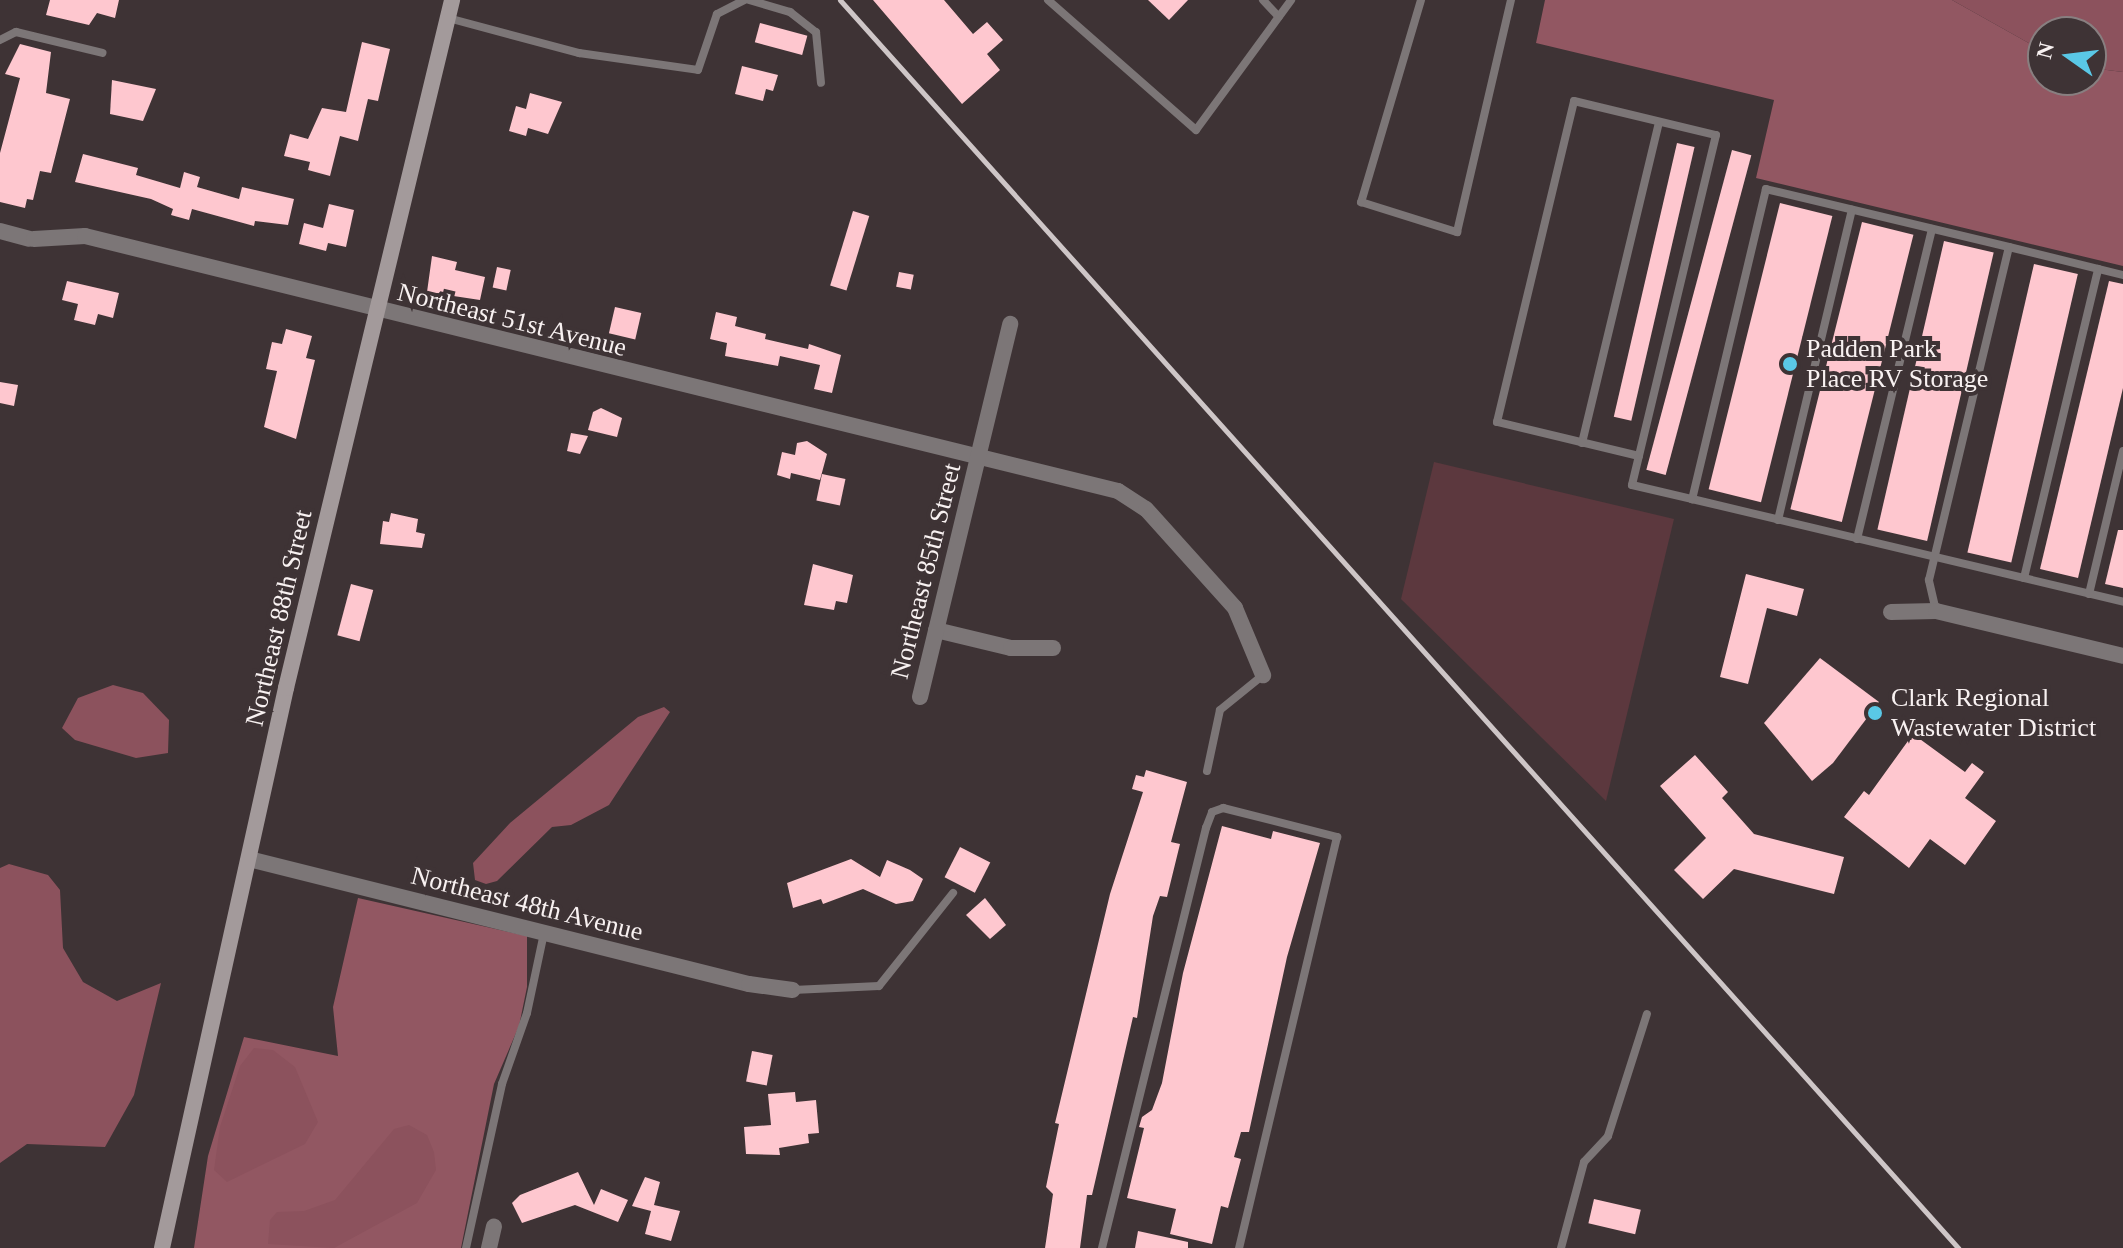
<!DOCTYPE html>
<style>
body{margin:0}
#map{position:relative;width:2123px;height:1248px;overflow:hidden;background:#3e3335;font-family:Georgia,serif}
div>[style]{position:absolute}
[style*='--x']{left:calc(var(--x)*1px);top:calc(var(--y)*1px);width:calc(var(--w)*1px);rotate:calc(var(--a)*1deg)}
.green>*{inset:0;background:#5c383e}
.forest>*{inset:0;background:#925762}
.water>*{inset:0;background:#8c525d}
.building>*{inset:0;background:#fec7cf;transform-origin:0 0}
.service>*{height:8px;margin:-4px;padding:0 4px;transform-origin:4px;border-radius:4px;background:#7c7677}
.minor>*{height:16px;margin:-8px;padding:0 8px;transform-origin:8px;border-radius:8px;background:#7c7677}
.secondary>*{height:16px;margin:-8px;padding:0 8px;transform-origin:8px;border-radius:8px;background:#a39a9b}
.rail>*{height:5px;margin:-2.5px;padding:0 2.5px;transform-origin:2.5px;border-radius:2.5px;background:#cec6c7}
.dots>*{width:22px;height:22px;translate:-50% -50%;box-sizing:border-box;border:4px solid #3e3335;border-radius:50%}
span{translate:-50% -50%;white-space:nowrap;text-align:center;line-height:1.15;-webkit-text-stroke:8px #3e3335;paint-order:stroke}
.street-label{font-size:26px;color:#f8f1f1}
.poi-label{font-size:26px;color:#f8f1f1}
.left{translate:0 -50%;text-align:left}
.north{position:absolute;left:2027px;top:16px;width:80px;height:80px;box-sizing:border-box;background:#3e3335;border:2px solid #887f80;border-radius:50%;rotate:284deg;font-size:22px;font-weight:700;line-height:32px;text-align:center;color:#f8f1f1}
.north::after{content:'';display:block;margin:auto;width:28px;height:36px;background:#5ac8e6;clip-path:polygon(50% 0,100% 100%,50% 72%,0 100%)}
</style>
<div id="map">
<div class="green">
<i style="clip-path:polygon(1434px 462px,1674px 519px,1606px 801px,1401px 599px)"></i>
</div>
<div class="forest">
<i style="clip-path:polygon(1545px 0,1952px 0,2043px 51px,2043px 80px,2091px 80px,2091px 68px,2123px 72px,2123px 266px,1756px 178px,1774px 100px,1536px 43px)"></i>
<i style="clip-path:polygon(358px 898px,527px 936px,527px 987px,519px 1026px,494px 1084px,461px 1248px,194px 1248px,208px 1156px,244px 1037px,338px 1056px,333px 1007px)"></i>
</div>
<div class="water">
<i style="clip-path:polygon(1952px 0,2123px 0,2123px 72px,2091px 68px,2091px 32px,2043px 32px,2043px 51px)"></i>
<i style="clip-path:polygon(113px 685px,143px 693px,169px 720px,168px 753px,136px 758px,75px 740px,62px 728px,78px 698px)"></i>
<i style="clip-path:polygon(664px 707px,670px 712px,609px 805px,571px 825px,552px 827px,497px 881px,486px 884px,475px 880px,473px 863px,510px 823px,638px 717px)"></i>
<i style="clip-path:polygon(9px 864px,48px 875px,60px 890px,63px 948px,83px 982px,117px 1001px,161px 983px,134px 1095px,105px 1147px,27px 1144px,0 1163px,0 868px)"></i>
<i style="clip-path:polygon(254px 1048px,273px 1050px,295px 1067px,318px 1122px,305px 1144px,227px 1182px,214px 1170px,220px 1127px,240px 1066px)"></i>
<i style="clip-path:polygon(409px 1125px,427px 1135px,434px 1152px,436px 1170px,417px 1203px,334px 1248px,268px 1244px,270px 1220px,277px 1212px,304px 1211px,335px 1200px,394px 1129px)"></i>
</div>
<div class="building">
<i style="clip-path:polygon(50px 0,119px 0,115px 18px,97px 13px,89px 25px,46px 15px)"></i>
<i style="clip-path:polygon(873px 0,944px 0,973px 34px,987px 22px,1003px 40px,987px 54px,1000px 70px,962px 104px)"></i>
<i style="clip-path:polygon(1148px 0,1188px 0,1169px 20px)"></i>
<i style="left:760px;top:23px;width:49px;height:20px;rotate:15deg"></i>
<i style="clip-path:polygon(362px 42px,390px 49px,378px 101px,368px 99px,358px 141px,340px 136px,330px 176px,308px 170px,310px 162px,284px 156px,290px 134px,308px 139px,322px 108px,346px 112px)"></i>
<i style="clip-path:polygon(20px 44px,51px 52px,46px 93px,70px 99px,51px 173px,40px 171px,33px 200px,27px 199px,25px 208px,0 202px,0 153px,20px 78px,5px 74px)"></i>
<i style="clip-path:polygon(742px 66px,778px 75px,773px 91px,766px 89px,763px 101px,735px 94px)"></i>
<i style="clip-path:polygon(112px 80px,156px 89px,143px 121px,110px 114px)"></i>
<i style="clip-path:polygon(530px 93px,562px 102px,548px 134px,528px 128px,526px 136px,509px 131px,516px 106px,526px 109px)"></i>
<i style="left:1677px;top:143px;width:18px;height:281px;rotate:13deg"></i>
<i style="left:1732px;top:150px;width:20px;height:331px;rotate:15deg"></i>
<i style="clip-path:polygon(83px 154px,138px 168px,136px 175px,180px 188px,184px 172px,200px 177px,197px 187px,239px 199px,242px 187px,294px 199px,288px 225px,255px 221px,254px 226px,192px 209px,189px 220px,171px 215px,173px 209px,151px 199px,75px 182px)"></i>
<i style="left:1780px;top:203px;width:54px;height:295px;rotate:14deg"></i>
<i style="clip-path:polygon(329px 204px,354px 210px,346px 247px,328px 243px,326px 251px,299px 244px,304px 223px,323px 228px)"></i>
<i style="left:853px;top:211px;width:17px;height:78px;rotate:17deg"></i>
<i style="left:1862px;top:222px;width:53px;height:296px;rotate:14deg"></i>
<i style="left:1944px;top:241px;width:51px;height:296px;rotate:13deg"></i>
<i style="clip-path:polygon(432px 256px,457px 262px,455px 270px,485px 277px,480px 300px,427px 292px)"></i>
<i style="left:2034px;top:264px;width:45px;height:296px;rotate:13deg"></i>
<i style="left:497px;top:267px;width:14px;height:21px;rotate:12deg"></i>
<i style="left:899px;top:272px;width:15px;height:15px;rotate:11deg"></i>
<i style="clip-path:polygon(67px 281px,119px 293px,113px 318px,98px 314px,95px 325px,74px 320px,78px 304px,62px 300px)"></i>
<i style="clip-path:polygon(2109px 281px,2123px 284px,2123px 388px,2078px 578px,2040px 569px)"></i>
<i style="left:615px;top:307px;width:27px;height:27px;rotate:13deg"></i>
<i style="clip-path:polygon(716px 312px,737px 317px,735px 326px,766px 334px,765px 339px,808px 349px,809px 344px,841px 355px,832px 393px,814px 389px,820px 365px,780px 356px,778px 366px,725px 356px,727px 343px,710px 339px)"></i>
<i style="clip-path:polygon(286px 329px,312px 336px,306px 358px,315px 360px,296px 439px,264px 427px,277px 371px,266px 369px,272px 342px,282px 344px)"></i>
<i style="clip-path:polygon(0 382px,18px 385px,14px 406px,0 403px)"></i>
<i style="clip-path:polygon(601px 408px,622px 418px,617px 437px,588px 430px,593px 412px)"></i>
<i style="clip-path:polygon(571px 433px,588px 436px,580px 454px,567px 451px)"></i>
<i style="clip-path:polygon(807px 441px,827px 454px,820px 480px,791px 473px,790px 479px,777px 475px,782px 452px,795px 455px,797px 443px)"></i>
<i style="left:822px;top:474px;width:24px;height:27px;rotate:12deg"></i>
<i style="clip-path:polygon(391px 513px,418px 519px,416px 532px,425px 534px,422px 548px,380px 544px,383px 521px,389px 522px)"></i>
<i style="clip-path:polygon(2118px 530px,2123px 530px,2123px 588px,2105px 584px)"></i>
<i style="clip-path:polygon(813px 564px,853px 575px,847px 603px,836px 601px,834px 610px,804px 605px)"></i>
<i style="clip-path:polygon(1746px 574px,1804px 589px,1797px 616px,1767px 608px,1748px 684px,1720px 677px)"></i>
<i style="left:351px;top:584px;width:23px;height:53px;rotate:15deg"></i>
<i style="clip-path:polygon(1820px 658px,1879px 702px,1833px 763px,1812px 781px,1764px 723px)"></i>
<i style="clip-path:polygon(1913px 734px,1965px 772px,1972px 763px,1984px 772px,1965px 798px,1996px 821px,1965px 865px,1930px 839px,1909px 868px,1844px 817px,1864px 791px,1869px 795px)"></i>
<i style="clip-path:polygon(1695px 755px,1728px 792px,1722px 798px,1754px 834px,1844px 857px,1834px 894px,1734px 869px,1703px 899px,1674px 870px,1706px 838px,1660px 786px)"></i>
<i style="clip-path:polygon(1146px 770px,1187px 782px,1171px 842px,1180px 844px,1167px 897px,1160px 896px,1153px 916px,1137px 1018px,1133px 1017px,1092px 1195px,1087px 1195px,1080px 1248px,1045px 1248px,1053px 1194px,1046px 1187px,1059px 1124px,1055px 1123px,1110px 894px,1143px 792px,1132px 789px,1136px 775px,1144px 777px)"></i>
<i style="clip-path:polygon(1222px 826px,1271px 839px,1273px 831px,1320px 843px,1287px 957px,1249px 1132px,1241px 1132px,1234px 1157px,1241px 1159px,1228px 1208px,1221px 1206px,1212px 1244px,1170px 1234px,1176px 1209px,1127px 1198px,1144px 1128px,1139px 1127px,1142px 1117px,1152px 1110px,1162px 1083px,1183px 973px)"></i>
<i style="left:960px;top:847px;width:34px;height:34px;rotate:27deg"></i>
<i style="clip-path:polygon(851px 859px,880px 877px,887px 860px,910px 870px,923px 879px,913px 901px,896px 904px,863px 889px,823px 904px,821px 899px,793px 908px,787px 883px)"></i>
<i style="clip-path:polygon(985px 898px,1006px 925px,990px 939px,966px 915px)"></i>
<i style="left:752px;top:1051px;width:21px;height:31px;rotate:11deg"></i>
<i style="clip-path:polygon(795px 1092px,796px 1102px,816px 1100px,819px 1133px,808px 1134px,809px 1143px,779px 1148px,780px 1155px,746px 1154px,744px 1127px,771px 1125px,768px 1094px)"></i>
<i style="clip-path:polygon(578px 1172px,594px 1205px,601px 1189px,628px 1200px,618px 1222px,575px 1205px,522px 1223px,512px 1203px,520px 1195px)"></i>
<i style="clip-path:polygon(645px 1177px,660px 1182px,654px 1205px,680px 1211px,671px 1241px,645px 1234px,651px 1211px,632px 1206px)"></i>
<i style="left:1594px;top:1199px;width:48px;height:25px;rotate:13deg"></i>
<i style="clip-path:polygon(1138px 1231px,1188px 1242px,1188px 1248px,1135px 1248px)"></i>
</div>
<div class="service">
<i style="--x:749;--y:0;--w:43;--a:16.3"></i>
<i style="--x:790;--y:12;--w:33;--a:38"></i>
<i style="--x:816;--y:32;--w:51;--a:84.4"></i>
<i style="--x:1048;--y:0;--w:197;--a:41.3"></i>
<i style="--x:1196;--y:130;--w:161;--a:-53.8"></i>
<i style="--x:1263;--y:0;--w:23;--a:47"></i>
<i style="--x:1421;--y:0;--w:211;--a:106.5"></i>
<i style="--x:1361;--y:202;--w:101;--a:17.4"></i>
<i style="--x:1457;--y:232;--w:238;--a:-76.9"></i>
<i style="--x:448;--y:18;--w:136;--a:15"></i>
<i style="--x:579;--y:53;--w:120;--a:8.1"></i>
<i style="--x:698;--y:70;--w:59;--a:-71.3"></i>
<i style="--x:717;--y:14;--w:31;--a:-27"></i>
<i style="--x:0;--y:40;--w:18;--a:-27"></i>
<i style="--x:16;--y:32;--w:89;--a:13.6"></i>
<i style="--x:2009;--y:247;--w:250;--a:-166.6"></i>
<i style="--x:1766;--y:189;--w:319;--a:103.4"></i>
<i style="--x:1692;--y:499;--w:443;--a:13.4"></i>
<i style="--x:1582;--y:443;--w:330;--a:-76.5"></i>
<i style="--x:1639;--y:456;--w:146;--a:-166.5"></i>
<i style="--x:1497;--y:422;--w:330;--a:-76.5"></i>
<i style="--x:1574;--y:101;--w:146;--a:13.5"></i>
<i style="--x:1716;--y:135;--w:360;--a:103.5"></i>
<i style="--x:1632;--y:485;--w:62;--a:13.1"></i>
<i style="--x:1778;--y:520;--w:319;--a:-76.6"></i>
<i style="--x:1857;--y:539;--w:319;--a:-76.4"></i>
<i style="--x:2024;--y:578;--w:318;--a:-76.5"></i>
<i style="--x:2089;--y:594;--w:147;--a:-76.6"></i>
<i style="--x:1936;--y:611;--w:32;--a:-103"></i>
<i style="--x:1929;--y:580;--w:342;--a:-76.5"></i>
<i style="--x:2009;--y:247;--w:117;--a:13.8"></i>
<i style="--x:1207;--y:771;--w:62;--a:-78"></i>
<i style="--x:1220;--y:710;--w:55;--a:-39.1"></i>
<i style="--x:793;--y:990;--w:86;--a:-2.7"></i>
<i style="--x:879;--y:986;--w:119;--a:-51.5"></i>
<i style="--x:466;--y:1248;--w:168;--a:-77.6"></i>
<i style="--x:502;--y:1084;--w:75;--a:-70.6"></i>
<i style="--x:527;--y:1013;--w:82;--a:-78"></i>
<i style="--x:1102;--y:1248;--w:433;--a:-76.1"></i>
<i style="--x:1206;--y:828;--w:17;--a:-69"></i>
<i style="--x:1212;--y:812;--w:12;--a:-20"></i>
<i style="--x:1223;--y:808;--w:118;--a:14.3"></i>
<i style="--x:1337;--y:837;--w:423;--a:103.4"></i>
<i style="--x:1561;--y:1248;--w:89;--a:-75"></i>
<i style="--x:1584;--y:1162;--w:35;--a:-47"></i>
<i style="--x:1608;--y:1136;--w:128;--a:-72.3"></i>
</div>
<div class="minor">
<i style="--x:0;--y:231;--w:30;--a:15"></i>
<i style="--x:34;--y:239;--w:51;--a:-3.4"></i>
<i style="--x:85;--y:236;--w:1064;--a:13.87"></i>
<i style="--x:1118;--y:491;--w:33;--a:33"></i>
<i style="--x:1146;--y:509;--w:133;--a:48"></i>
<i style="--x:1235;--y:608;--w:73;--a:67.3"></i>
<i style="--x:1891;--y:612;--w:45;--a:-1.3"></i>
<i style="--x:1936;--y:611;--w:192;--a:13.5"></i>
<i style="--x:936;--y:630;--w:77;--a:13.5"></i>
<i style="--x:1011;--y:648;--w:42;--a:0"></i>
<i style="--x:920;--y:697;--w:384;--a:-76.4"></i>
<i style="--x:249;--y:859;--w:515;--a:14.04"></i>
<i style="--x:749;--y:984;--w:44;--a:7.8"></i>
<i style="--x:489;--y:1248;--w:22;--a:-77"></i>
</div>
<div class="secondary">
<i style="--x:162;--y:1248;--w:574;--a:-77.51"></i>
<i style="--x:286;--y:688;--w:708;--a:-76.43"></i>
</div>
<div class="rail">
<i style="--x:840;--y:0;--w:1676;--a:48.14"></i>
</div>
<div class="dots">
<i style="left:1790px;top:364px;background:#5ac8e6"></i>
<i style="left:1875px;top:713px;background:#5ac8e6"></i>
</div>
<div class="street-label">
<span style="left:512px;top:320px;rotate:14deg">Northeast 51st Avenue</span>
<span style="left:926px;top:571px;rotate:-76deg">Northeast 85th Street</span>
<span style="left:279px;top:618px;rotate:-77deg">Northeast 88th Street</span>
<span style="left:527px;top:904px;rotate:14deg">Northeast 48th Avenue</span>
</div>
<div class="poi-label">
<span class="left" style="left:1806px;top:364px">Padden Park<br>Place RV Storage</span>
<span class="left" style="left:1891px;top:713px">Clark Regional<br>Wastewater District</span>
</div>
<div class="north">N</div>
</div>
